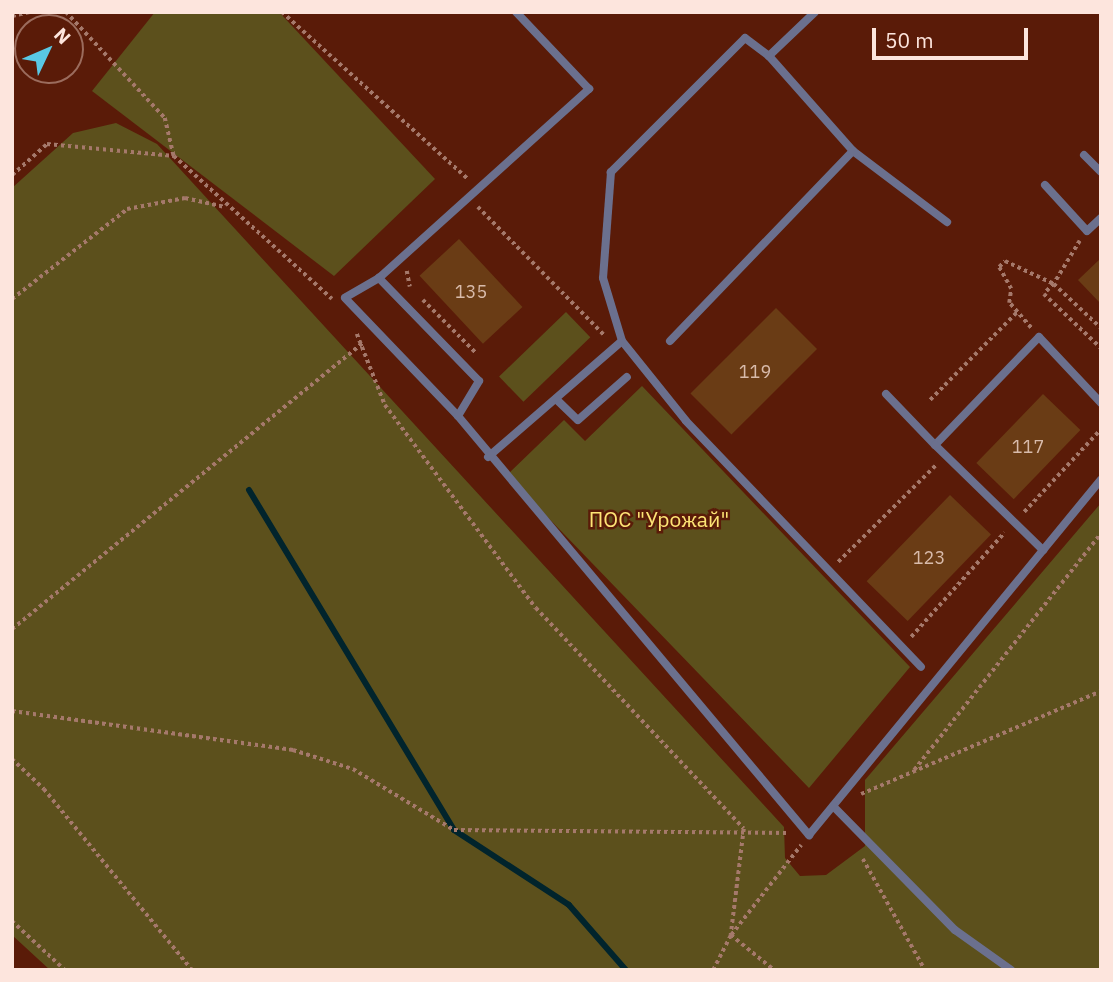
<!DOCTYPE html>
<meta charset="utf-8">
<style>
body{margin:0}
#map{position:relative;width:1113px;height:982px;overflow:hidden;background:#5a1b08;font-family:"IBM Plex Sans",sans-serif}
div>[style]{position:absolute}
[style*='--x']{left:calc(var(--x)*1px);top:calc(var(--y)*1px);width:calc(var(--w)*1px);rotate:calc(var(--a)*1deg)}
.green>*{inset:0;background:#5c501c;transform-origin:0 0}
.stream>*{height:6px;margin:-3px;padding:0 3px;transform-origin:3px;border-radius:3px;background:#01242c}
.building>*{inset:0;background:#6a3c15;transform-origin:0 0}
.path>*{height:3.5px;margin-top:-1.75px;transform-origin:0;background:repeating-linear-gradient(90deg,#a5796b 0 3.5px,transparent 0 7px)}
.service>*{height:8px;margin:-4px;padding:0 4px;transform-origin:4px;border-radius:4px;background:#6b708e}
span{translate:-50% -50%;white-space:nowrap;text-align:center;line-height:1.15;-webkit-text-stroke:5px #5a1b08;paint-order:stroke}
.number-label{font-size:18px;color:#d8bbab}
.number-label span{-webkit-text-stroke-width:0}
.park-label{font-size:21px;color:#fde475}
.frame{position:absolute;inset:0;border:14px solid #fde5dd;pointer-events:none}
.north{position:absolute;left:14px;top:14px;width:70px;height:70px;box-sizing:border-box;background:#5a1b08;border:2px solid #9b6c5d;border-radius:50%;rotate:46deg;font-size:19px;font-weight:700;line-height:28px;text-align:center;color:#fde5dd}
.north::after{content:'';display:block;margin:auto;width:24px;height:32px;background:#59c8e4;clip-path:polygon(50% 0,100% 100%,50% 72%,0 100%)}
.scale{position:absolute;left:872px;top:28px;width:156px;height:32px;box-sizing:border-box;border:4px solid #fde5dd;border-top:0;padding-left:9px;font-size:21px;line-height:24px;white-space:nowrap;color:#fde5dd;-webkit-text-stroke:5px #5a1b08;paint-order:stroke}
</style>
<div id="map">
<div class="green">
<i style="clip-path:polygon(155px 12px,279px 12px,435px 179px,334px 276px,92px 91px)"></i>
<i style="clip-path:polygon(116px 123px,157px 144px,784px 827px,785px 858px,800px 876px,826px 875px,865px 846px,865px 780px,1101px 503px,1101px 970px,50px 970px,12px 935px,12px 188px,73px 133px)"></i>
<i style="left:566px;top:312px;width:35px;height:93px;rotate:46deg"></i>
<i style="clip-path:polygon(642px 386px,910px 667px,809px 788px,507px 475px,564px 420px,585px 441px)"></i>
</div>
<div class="stream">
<i style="--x:249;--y:490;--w:397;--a:58.9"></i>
<i style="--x:454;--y:830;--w:137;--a:33.1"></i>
<i style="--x:569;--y:905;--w:86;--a:48.8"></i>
</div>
<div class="building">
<i style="left:459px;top:239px;width:93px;height:54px;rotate:47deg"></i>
<i style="clip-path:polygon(1101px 258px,1101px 304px,1078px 280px)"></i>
<i style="left:776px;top:308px;width:58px;height:121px;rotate:45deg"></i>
<i style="left:1043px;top:394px;width:52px;height:96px;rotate:44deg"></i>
<i style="left:950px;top:495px;width:57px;height:120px;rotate:44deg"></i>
</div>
<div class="path">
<i style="--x:66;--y:12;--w:145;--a:47"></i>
<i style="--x:165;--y:118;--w:39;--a:77"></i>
<i style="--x:282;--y:12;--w:250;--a:41.9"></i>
<i style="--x:12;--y:16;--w:18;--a:-13"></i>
<i style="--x:12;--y:175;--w:47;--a:-41.5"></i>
<i style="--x:47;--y:144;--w:128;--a:5.4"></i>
<i style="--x:174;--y:156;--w:213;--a:42.1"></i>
<i style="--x:478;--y:207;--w:181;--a:45.4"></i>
<i style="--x:1080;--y:241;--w:50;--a:121.2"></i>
<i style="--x:1054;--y:284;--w:64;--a:43.1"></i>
<i style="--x:407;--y:271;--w:16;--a:79"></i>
<i style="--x:12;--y:299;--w:146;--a:-38"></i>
<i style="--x:127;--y:209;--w:59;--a:-10.7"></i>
<i style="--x:185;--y:198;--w:41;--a:12.7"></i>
<i style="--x:423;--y:300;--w:75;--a:45"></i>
<i style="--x:1031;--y:328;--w:33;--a:-131"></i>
<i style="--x:1009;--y:303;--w:14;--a:-82"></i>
<i style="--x:1011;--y:289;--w:25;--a:-119"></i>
<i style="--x:999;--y:267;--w:8;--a:-45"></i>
<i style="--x:1005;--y:261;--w:54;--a:25.1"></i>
<i style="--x:1054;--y:284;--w:14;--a:135"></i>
<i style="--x:1044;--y:294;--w:79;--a:43.5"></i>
<i style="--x:357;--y:334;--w:76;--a:68.5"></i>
<i style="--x:385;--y:405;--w:253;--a:53.4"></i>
<i style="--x:536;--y:608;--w:303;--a:46.7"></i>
<i style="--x:744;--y:829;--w:107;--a:97"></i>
<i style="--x:930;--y:400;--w:124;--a:-45.3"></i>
<i style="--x:1024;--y:512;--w:113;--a:-47.1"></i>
<i style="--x:838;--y:562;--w:139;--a:-44.7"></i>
<i style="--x:12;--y:629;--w:453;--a:-39.2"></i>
<i style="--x:911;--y:637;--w:140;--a:-48.2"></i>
<i style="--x:12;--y:711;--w:284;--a:7.9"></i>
<i style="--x:293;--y:750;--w:63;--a:17.6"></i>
<i style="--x:353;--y:769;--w:118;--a:31.1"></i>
<i style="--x:454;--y:830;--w:335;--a:0.5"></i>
<i style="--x:12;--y:759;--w:44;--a:43.2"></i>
<i style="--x:44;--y:789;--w:234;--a:50.7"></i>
<i style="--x:914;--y:770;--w:302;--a:-51.7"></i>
<i style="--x:861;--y:794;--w:261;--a:-23.2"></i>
<i style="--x:863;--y:859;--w:127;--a:60.8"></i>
<i style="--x:12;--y:921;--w:72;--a:42.8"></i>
<i style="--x:731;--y:935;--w:55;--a:39.1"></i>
<i style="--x:713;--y:970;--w:39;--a:-63"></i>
<i style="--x:731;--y:935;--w:114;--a:-52.1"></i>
</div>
<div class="service">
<i style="--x:815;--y:12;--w:64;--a:136.3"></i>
<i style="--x:769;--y:56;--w:127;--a:48.5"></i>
<i style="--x:853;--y:151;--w:118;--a:37.1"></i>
<i style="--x:769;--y:56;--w:30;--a:-143"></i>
<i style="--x:745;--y:38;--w:190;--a:135"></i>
<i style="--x:611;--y:172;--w:106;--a:94.3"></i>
<i style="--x:603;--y:278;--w:66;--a:73.2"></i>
<i style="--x:622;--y:341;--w:102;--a:51.3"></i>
<i style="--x:686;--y:421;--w:340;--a:46.3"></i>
<i style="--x:1084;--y:155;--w:24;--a:45"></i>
<i style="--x:1045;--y:185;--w:62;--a:47.6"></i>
<i style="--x:1087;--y:231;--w:19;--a:-43"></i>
<i style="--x:379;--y:278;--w:39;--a:150"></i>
<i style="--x:345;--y:298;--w:163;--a:46.2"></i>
<i style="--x:458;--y:416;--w:547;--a:50.05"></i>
<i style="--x:809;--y:835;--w:460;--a:-50.6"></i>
<i style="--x:670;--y:341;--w:264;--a:-46.1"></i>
<i style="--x:886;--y:394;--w:71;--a:46.1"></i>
<i style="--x:935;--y:445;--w:150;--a:-46.1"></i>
<i style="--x:1039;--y:337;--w:91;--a:46.8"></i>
<i style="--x:556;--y:399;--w:30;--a:44"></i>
<i style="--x:578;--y:420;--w:65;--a:-41.3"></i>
<i style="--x:458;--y:416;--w:41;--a:-59"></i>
<i style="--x:479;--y:381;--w:144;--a:-134.2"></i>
<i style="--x:379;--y:278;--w:283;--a:-42"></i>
<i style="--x:589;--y:89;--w:106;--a:-133.5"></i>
<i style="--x:935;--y:445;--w:151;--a:44.2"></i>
<i style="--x:488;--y:457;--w:177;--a:-40.9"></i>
<i style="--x:833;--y:806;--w:174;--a:45.5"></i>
<i style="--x:955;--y:930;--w:69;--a:35.5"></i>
</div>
<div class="number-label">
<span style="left:471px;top:292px">135</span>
<span style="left:755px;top:372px">119</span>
<span style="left:1028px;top:447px">117</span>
<span style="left:929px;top:558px">123</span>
</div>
<div class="park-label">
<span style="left:659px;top:519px">ПОС "Урожай"</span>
</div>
<div class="frame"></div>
<div class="north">N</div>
<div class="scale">50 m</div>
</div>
